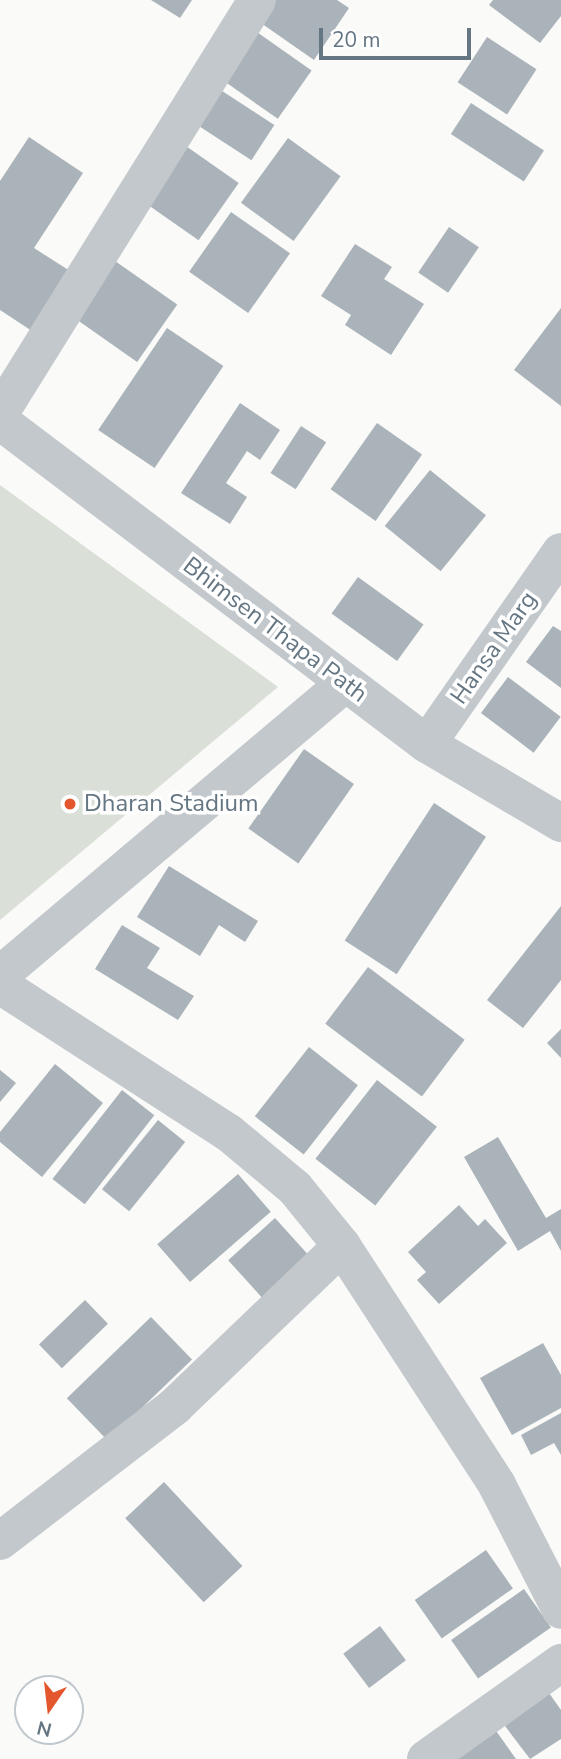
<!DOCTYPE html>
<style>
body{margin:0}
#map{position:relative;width:561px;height:1759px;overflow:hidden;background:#fafaf8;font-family:"Nunito Sans",sans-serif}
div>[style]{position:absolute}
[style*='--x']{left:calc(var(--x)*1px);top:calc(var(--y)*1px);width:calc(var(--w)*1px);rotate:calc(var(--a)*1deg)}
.green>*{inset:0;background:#dadfd7}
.building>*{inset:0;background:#aab3b9;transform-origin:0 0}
.minor>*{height:38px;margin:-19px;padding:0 19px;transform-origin:19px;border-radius:19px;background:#c3c8cc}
.dots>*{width:19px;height:19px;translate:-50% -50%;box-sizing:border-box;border:4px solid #fff;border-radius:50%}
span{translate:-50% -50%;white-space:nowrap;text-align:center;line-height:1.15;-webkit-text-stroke:7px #fff;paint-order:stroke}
.street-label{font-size:24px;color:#657683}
.poi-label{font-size:24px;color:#657683}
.left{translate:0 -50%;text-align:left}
.north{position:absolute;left:14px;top:1675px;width:70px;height:70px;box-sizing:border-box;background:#fff;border:2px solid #c1c8cd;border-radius:50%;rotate:194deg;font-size:19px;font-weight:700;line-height:28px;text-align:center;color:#657683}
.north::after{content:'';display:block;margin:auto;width:24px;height:32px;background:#e4572e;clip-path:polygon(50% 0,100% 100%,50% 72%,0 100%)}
.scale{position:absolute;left:319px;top:28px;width:152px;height:32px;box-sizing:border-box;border:4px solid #657683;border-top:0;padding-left:9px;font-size:21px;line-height:24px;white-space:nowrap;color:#657683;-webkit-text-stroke:5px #fff;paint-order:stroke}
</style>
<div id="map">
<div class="green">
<i style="clip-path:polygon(0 485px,278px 687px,0 920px)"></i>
</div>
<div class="building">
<i style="clip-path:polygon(151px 0,192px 0,180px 18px)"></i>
<i style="clip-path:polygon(273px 0,337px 0,349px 8px,314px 60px,258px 21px)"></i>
<i style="clip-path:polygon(493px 0,561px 0,561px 16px,540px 43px,489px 5px)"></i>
<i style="left:251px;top:28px;width:74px;height:59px;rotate:35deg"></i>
<i style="left:487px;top:37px;width:59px;height:54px;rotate:33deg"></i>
<i style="left:219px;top:89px;width:66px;height:42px;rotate:33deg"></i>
<i style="left:471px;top:103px;width:87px;height:37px;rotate:33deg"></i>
<i style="clip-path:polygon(29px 137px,83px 173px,34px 248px,70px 271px,32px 331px,0 310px,0 181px)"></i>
<i style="left:288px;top:138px;width:65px;height:80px;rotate:36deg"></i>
<i style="left:183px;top:144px;width:68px;height:70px;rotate:35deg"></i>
<i style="left:231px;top:212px;width:72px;height:73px;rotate:35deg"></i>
<i style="left:449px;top:227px;width:36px;height:55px;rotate:34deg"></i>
<i style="clip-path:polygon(355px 244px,392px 267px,384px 279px,424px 304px,391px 355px,345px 325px,351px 315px,321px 296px)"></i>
<i style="left:115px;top:261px;width:76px;height:70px;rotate:35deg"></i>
<i style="clip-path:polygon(561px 308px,561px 406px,514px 370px)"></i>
<i style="left:167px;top:328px;width:68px;height:123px;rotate:34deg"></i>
<i style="clip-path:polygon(240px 403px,280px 430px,260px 460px,247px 451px,226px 483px,247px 497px,230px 524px,181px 493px)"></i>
<i style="left:377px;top:423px;width:55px;height:81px;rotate:35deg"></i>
<i style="left:301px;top:426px;width:30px;height:56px;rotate:33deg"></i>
<i style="left:430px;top:470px;width:72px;height:72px;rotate:39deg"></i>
<i style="left:358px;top:577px;width:81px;height:45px;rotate:36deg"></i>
<i style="clip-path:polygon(553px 626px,561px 631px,561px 688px,526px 662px)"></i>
<i style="left:508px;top:677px;width:66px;height:45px;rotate:37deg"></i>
<i style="left:304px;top:749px;width:61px;height:97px;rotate:35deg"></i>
<i style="left:434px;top:803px;width:62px;height:164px;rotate:33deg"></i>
<i style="clip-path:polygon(169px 866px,258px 921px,245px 942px,219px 925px,200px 956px,137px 917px)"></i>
<i style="clip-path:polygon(561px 906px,561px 980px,523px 1028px,487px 1000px)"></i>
<i style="clip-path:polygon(122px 925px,160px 948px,147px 968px,194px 996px,178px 1020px,95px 969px)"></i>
<i style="left:368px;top:967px;width:121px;height:71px;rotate:37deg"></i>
<i style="clip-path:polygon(561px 1029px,561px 1058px,547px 1043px)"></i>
<i style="left:309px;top:1047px;width:62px;height:88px;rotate:38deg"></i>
<i style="clip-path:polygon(55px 1064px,103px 1103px,42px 1177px,0 1142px,0 1132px)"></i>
<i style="clip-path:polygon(0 1070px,16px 1083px,0 1102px)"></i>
<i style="left:377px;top:1080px;width:76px;height:100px;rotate:38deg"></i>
<i style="left:122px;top:1090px;width:41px;height:113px;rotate:38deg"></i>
<i style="left:158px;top:1120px;width:35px;height:89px;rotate:39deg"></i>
<i style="clip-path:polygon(498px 1137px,546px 1218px,561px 1209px,561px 1251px,550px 1231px,518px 1251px,464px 1157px)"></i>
<i style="left:238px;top:1174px;width:50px;height:107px;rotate:49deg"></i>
<i style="clip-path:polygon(459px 1205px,478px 1226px,485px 1219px,507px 1243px,439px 1304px,417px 1280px,426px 1272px,408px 1252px)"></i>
<i style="left:275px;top:1218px;width:57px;height:63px;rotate:48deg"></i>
<i style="left:85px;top:1300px;width:33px;height:64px;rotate:46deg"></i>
<i style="left:151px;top:1317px;width:59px;height:117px;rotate:46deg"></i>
<i style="clip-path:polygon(543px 1343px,561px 1375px,561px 1408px,512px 1435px,480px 1378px)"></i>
<i style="clip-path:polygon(561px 1413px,561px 1455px,554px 1443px,531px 1455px,521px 1435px)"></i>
<i style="left:164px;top:1482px;width:115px;height:53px;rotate:47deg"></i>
<i style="left:486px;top:1550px;width:47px;height:87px;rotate:55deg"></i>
<i style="left:524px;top:1589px;width:47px;height:89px;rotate:55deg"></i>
<i style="left:380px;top:1626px;width:43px;height:46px;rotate:53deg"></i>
<i style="clip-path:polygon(549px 1693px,561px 1710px,561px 1739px,530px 1759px,505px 1726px)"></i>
<i style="clip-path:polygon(494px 1728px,516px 1759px,452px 1759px)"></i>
</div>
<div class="minor">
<i style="--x:0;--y:413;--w:486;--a:-58.1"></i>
<i style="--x:0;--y:421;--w:535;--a:37.11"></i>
<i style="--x:427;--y:744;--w:156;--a:30.5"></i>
<i style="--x:427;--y:744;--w:234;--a:-55.1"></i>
<i style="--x:0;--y:975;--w:452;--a:-40.2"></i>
<i style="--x:0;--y:985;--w:273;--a:32.9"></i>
<i style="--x:229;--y:1133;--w:86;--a:39.8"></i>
<i style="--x:295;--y:1188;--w:75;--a:51"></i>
<i style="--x:342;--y:1246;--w:285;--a:57"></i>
<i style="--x:497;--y:1485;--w:140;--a:62.9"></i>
<i style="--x:0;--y:1541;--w:221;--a:-37.6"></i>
<i style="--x:175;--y:1406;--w:231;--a:-43.8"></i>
<i style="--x:426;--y:1759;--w:166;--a:-35.4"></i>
</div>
<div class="dots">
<i style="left:70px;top:804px;background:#e4572e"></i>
</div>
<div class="street-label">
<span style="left:275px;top:630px;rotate:37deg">Bhimsen Thapa Path</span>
<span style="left:494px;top:648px;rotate:-55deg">Hansa Marg</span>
</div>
<div class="poi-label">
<span class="left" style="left:84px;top:804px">Dharan Stadium</span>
</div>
<div class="north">N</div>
<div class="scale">20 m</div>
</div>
